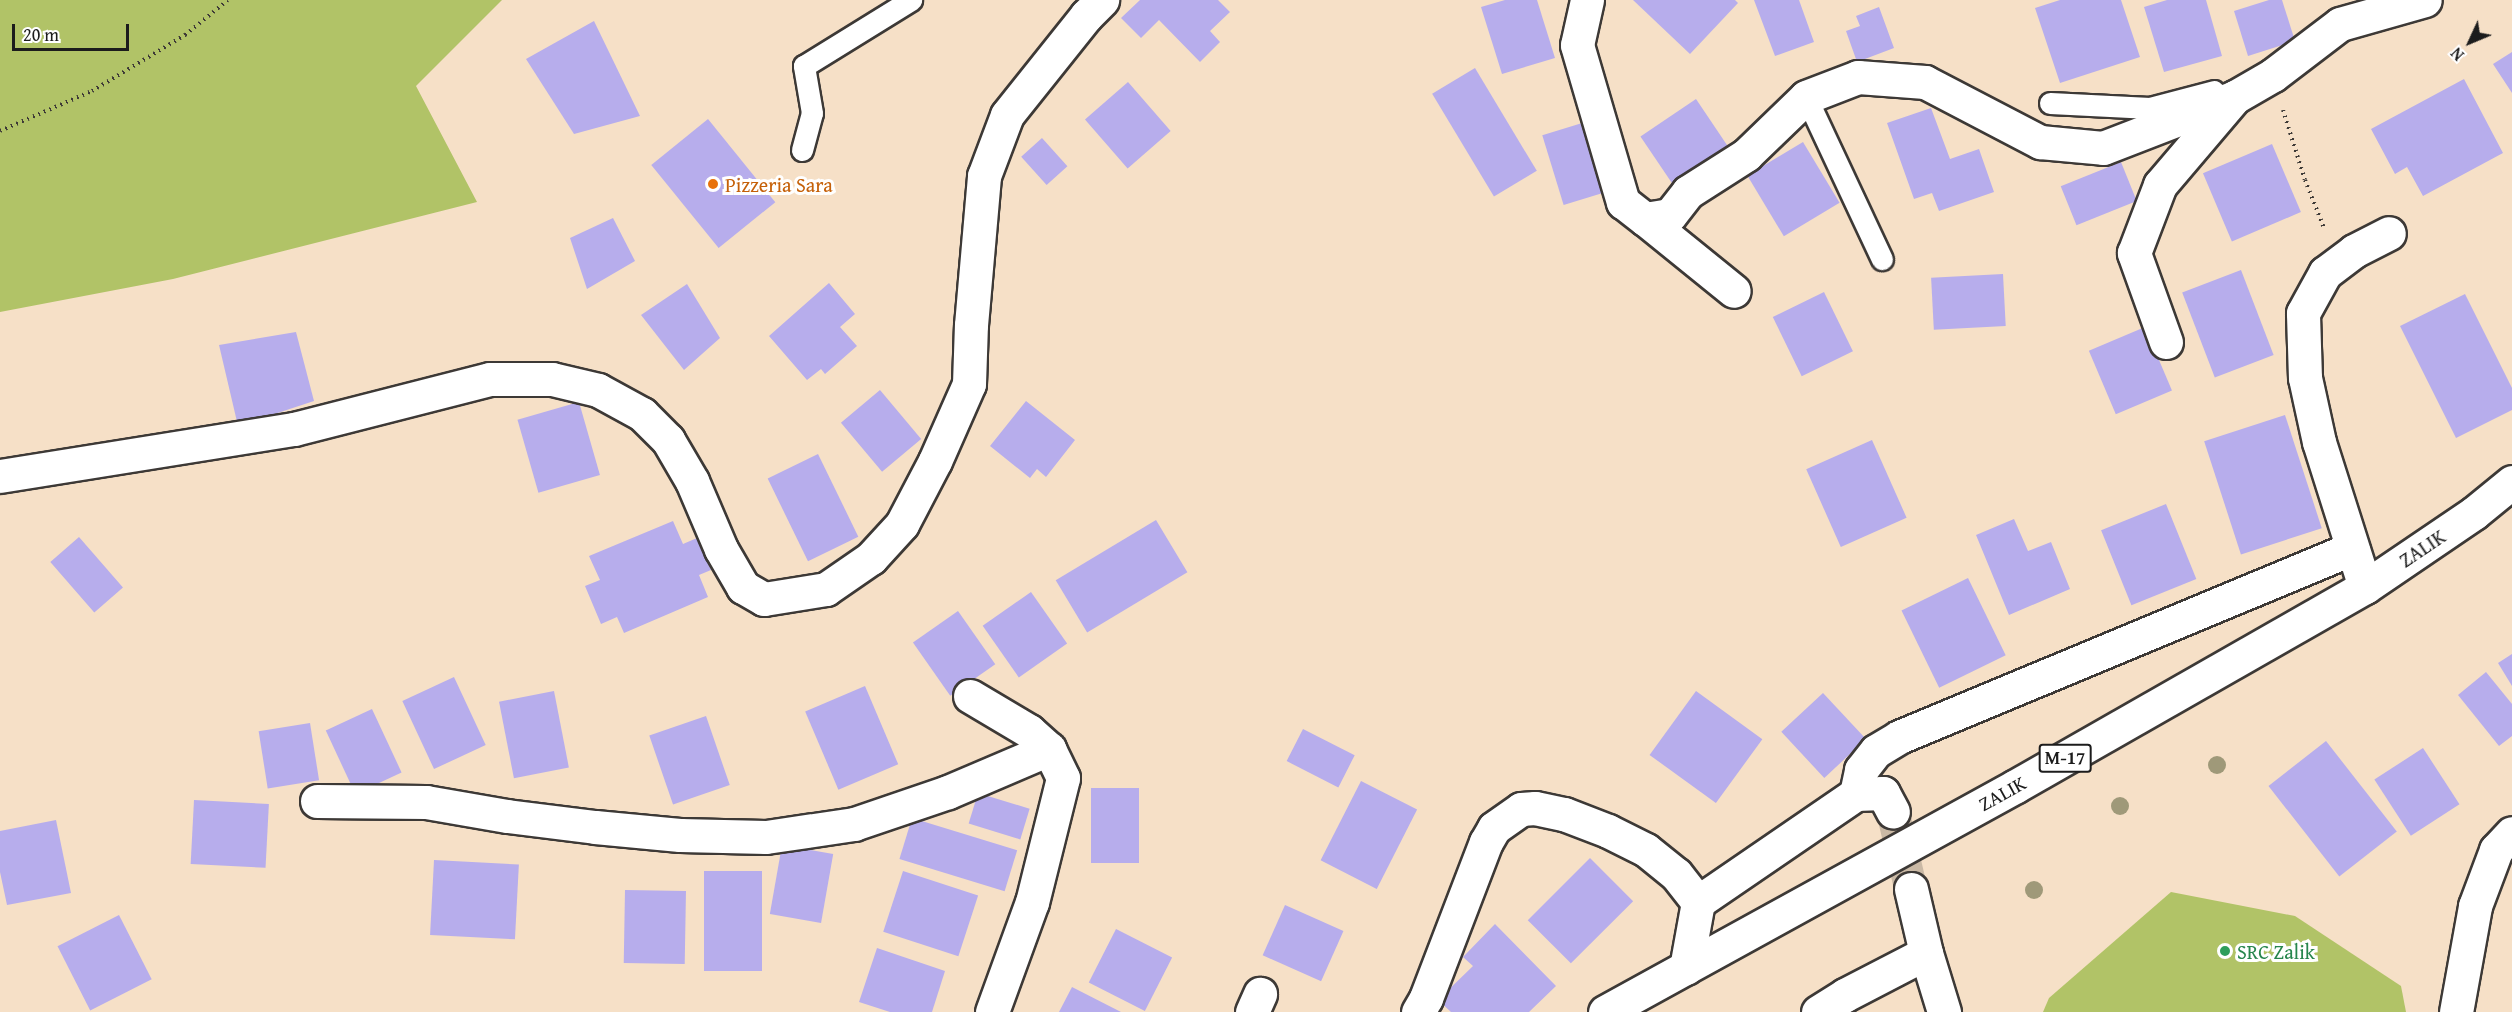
<!DOCTYPE html>
<style>
body{margin:0}
#map{position:relative;width:2512px;height:1012px;overflow:hidden;background:#f6e0c7;font-family:"Gentium Book Plus",serif}
div>[style]{position:absolute}
[style*='--x']{left:calc(var(--x)*1px);top:calc(var(--y)*1px);width:calc(var(--w)*1px);rotate:calc(var(--a)*1deg)}
.green>*{inset:0;background:#b1c367}
.building>*{inset:0;background:#b7adec;transform-origin:0 0}
.street-tunnel>*{height:33px;margin-top:-16.5px;transform-origin:0;background:repeating-linear-gradient(90deg,#cab9a5 0 33px,transparent 0 49px)}
.path>*{height:4px;margin-top:-2px;transform-origin:0;background:repeating-linear-gradient(90deg,#3d3936 0 1.5px,transparent 0 6px)}
.roads{filter:drop-shadow(2px 0 #3d3936) drop-shadow(-2px 0 #3d3936) drop-shadow(0 2px #3d3936) drop-shadow(0 -2px #3d3936)}
.lane>*{height:21px;margin:-10.5px;padding:0 10.5px;transform-origin:10.5px;border-radius:10.5px;background:#fff}
.street>*{height:33px;margin:-16.5px;padding:0 16.5px;transform-origin:16.5px;border-radius:16.5px;background:#fff}
.primary>*{height:33px;margin:-16.5px;padding:0 16.5px;transform-origin:16.5px;border-radius:16.5px;background:#fff}
.trees>*{width:18px;height:18px;margin:-9px;border-radius:50%;background:#9f9979}
.dots>*{width:16px;height:16px;translate:-50% -50%;box-sizing:border-box;border:3px solid #fff;border-radius:50%}
span{translate:-50% -50%;white-space:nowrap;text-align:center;line-height:1.15;-webkit-text-stroke:6px #fff;paint-order:stroke}
.shield-label span{padding:2px 4px;background:#fff;border:2px solid;border-radius:4px;-webkit-text-stroke-width:0}
.shield-label{font-size:18px;color:#1c1c1c;font-weight:700}
.food-label{font-size:20px;color:#c56008}
.left{translate:0 -50%;text-align:left}
.street-label{font-size:20px;color:#1c1c1c}
.leisure-label{font-size:20px;color:#27864d}
.north{position:absolute;left:2440px;top:12px;width:60px;height:60px;-webkit-text-stroke:4px #fff;paint-order:stroke;rotate:226deg;font-size:16px;font-weight:700;line-height:24px;text-align:center;color:#1c1c1c}
.north::after{content:'';display:block;margin:auto;width:21px;height:27px;background:#1c1c1c;clip-path:polygon(50% 0,100% 100%,50% 72%,0 100%)}
.scale{position:absolute;left:12px;top:24px;width:117px;height:27px;box-sizing:border-box;border:3px solid #1c1c1c;border-top:0;padding-left:8px;font-size:18px;line-height:21px;white-space:nowrap;color:#1c1c1c;-webkit-text-stroke:4px #fff;paint-order:stroke}
</style>
<div id="map">
<div class="green">
<i style="clip-path:polygon(0 0,502px 0,416px 86px,477px 202px,173px 279px,0 312px)"></i>
<i style="clip-path:polygon(2171px 892px,2295px 916px,2401px 986px,2406px 1012px,2043px 1012px,2049px 998px)"></i>
</div>
<div class="building">
<i style="clip-path:polygon(1140px 0,1218px 0,1230px 12px,1210px 31px,1220px 42px,1200px 62px,1159px 20px,1141px 38px,1121px 18px)"></i>
<i style="clip-path:polygon(1505px 0,1537px 0,1555px 58px,1502px 74px,1481px 7px)"></i>
<i style="clip-path:polygon(1633px 0,1735px 0,1738px 3px,1690px 54px)"></i>
<i style="clip-path:polygon(1754px 0,1799px 0,1814px 42px,1775px 56px)"></i>
<i style="clip-path:polygon(2060px 0,2121px 0,2140px 57px,2060px 83px,2035px 8px)"></i>
<i style="clip-path:polygon(2167px 0,2206px 0,2222px 56px,2164px 72px,2144px 7px)"></i>
<i style="clip-path:polygon(2269px 0,2282px 0,2295px 41px,2248px 56px,2234px 11px)"></i>
<i style="clip-path:polygon(1879px 7px,1894px 48px,1857px 62px,1846px 31px,1860px 26px,1856px 16px)"></i>
<i style="clip-path:polygon(594px 21px,640px 116px,574px 134px,526px 59px)"></i>
<i style="clip-path:polygon(2512px 52px,2512px 93px,2493px 64px)"></i>
<i style="left:1475px;top:68px;width:120px;height:50px;rotate:59deg"></i>
<i style="clip-path:polygon(2464px 79px,2503px 153px,2423px 196px,2407px 167px,2395px 174px,2371px 129px)"></i>
<i style="left:1128px;top:82px;width:65px;height:57px;rotate:49deg"></i>
<i style="left:1696px;top:99px;width:62px;height:67px;rotate:56deg"></i>
<i style="clip-path:polygon(1931px 108px,1950px 159px,1979px 149px,1994px 192px,1939px 211px,1932px 193px,1914px 199px,1887px 123px)"></i>
<i style="left:708px;top:119px;width:107px;height:73px;rotate:51deg"></i>
<i style="left:1592px;top:120px;width:73px;height:52px;rotate:73deg"></i>
<i style="left:1042px;top:138px;width:38px;height:28px;rotate:48deg"></i>
<i style="left:1803px;top:142px;width:71px;height:65px;rotate:59deg"></i>
<i style="left:2272px;top:144px;width:74px;height:75px;rotate:67deg"></i>
<i style="left:2121px;top:162px;width:42px;height:65px;rotate:68deg"></i>
<i style="clip-path:polygon(613px 218px,635px 261px,587px 289px,570px 238px)"></i>
<i style="left:2241px;top:270px;width:91px;height:63px;rotate:69deg"></i>
<i style="left:2003px;top:274px;width:52px;height:72px;rotate:87deg"></i>
<i style="clip-path:polygon(829px 283px,855px 314px,840px 327px,857px 346px,825px 374px,821px 369px,807px 380px,769px 336px)"></i>
<i style="clip-path:polygon(687px 284px,720px 338px,684px 370px,641px 315px)"></i>
<i style="left:1824px;top:292px;width:66px;height:57px;rotate:64deg"></i>
<i style="clip-path:polygon(2465px 294px,2512px 388px,2512px 410px,2456px 438px,2400px 326px)"></i>
<i style="left:2145px;top:327px;width:69px;height:61px;rotate:67deg"></i>
<i style="clip-path:polygon(296px 332px,314px 401px,238px 426px,219px 345px)"></i>
<i style="left:880px;top:390px;width:64px;height:51px;rotate:50deg"></i>
<i style="clip-path:polygon(1026px 401px,1075px 440px,1046px 477px,1037px 469px,1030px 478px,990px 446px)"></i>
<i style="left:579px;top:402px;width:76px;height:64px;rotate:74deg"></i>
<i style="left:2285px;top:415px;width:119px;height:85px;rotate:72deg"></i>
<i style="left:1872px;top:440px;width:85px;height:72px;rotate:66deg"></i>
<i style="left:818px;top:454px;width:92px;height:56px;rotate:64deg"></i>
<i style="left:2166px;top:504px;width:81px;height:70px;rotate:68deg"></i>
<i style="clip-path:polygon(2014px 519px,2028px 551px,2051px 542px,2070px 589px,2009px 615px,1976px 535px)"></i>
<i style="left:1156px;top:520px;width:61px;height:117px;rotate:59deg"></i>
<i style="clip-path:polygon(673px 521px,683px 544px,697px 538px,711px 570px,699px 575px,708px 597px,624px 633px,617px 617px,601px 624px,585px 586px,600px 580px,589px 556px)"></i>
<i style="left:79px;top:537px;width:67px;height:38px;rotate:49deg"></i>
<i style="left:1968px;top:578px;width:86px;height:74px;rotate:64deg"></i>
<i style="left:1031px;top:592px;width:63px;height:59px;rotate:55deg"></i>
<i style="left:958px;top:611px;width:65px;height:55px;rotate:55deg"></i>
<i style="clip-path:polygon(2512px 654px,2512px 686px,2498px 663px)"></i>
<i style="clip-path:polygon(2486px 672px,2512px 704px,2512px 736px,2499px 746px,2458px 695px)"></i>
<i style="left:454px;top:677px;width:75px;height:57px;rotate:65deg"></i>
<i style="left:865px;top:686px;width:85px;height:65px;rotate:67deg"></i>
<i style="left:554px;top:691px;width:78px;height:56px;rotate:79deg"></i>
<i style="left:1696px;top:691px;width:82px;height:79px;rotate:36deg"></i>
<i style="left:1823px;top:693px;width:63px;height:57px;rotate:47deg"></i>
<i style="left:372px;top:709px;width:70px;height:51px;rotate:65deg"></i>
<i style="left:706px;top:716px;width:73px;height:60px;rotate:71deg"></i>
<i style="left:310px;top:723px;width:58px;height:52px;rotate:81deg"></i>
<i style="left:1303px;top:729px;width:58px;height:36px;rotate:27deg"></i>
<i style="left:2326px;top:741px;width:115px;height:73px;rotate:52deg"></i>
<i style="left:2423px;top:748px;width:67px;height:58px;rotate:57deg"></i>
<i style="left:1361px;top:781px;width:63px;height:89px;rotate:27deg"></i>
<i style="left:1091px;top:788px;width:48px;height:75px"></i>
<i style="left:978px;top:793px;width:54px;height:32px;rotate:17deg"></i>
<i style="left:194px;top:800px;width:75px;height:64px;rotate:3deg"></i>
<i style="left:912px;top:818px;width:110px;height:43px;rotate:17deg"></i>
<i style="clip-path:polygon(56px 820px,71px 893px,7px 905px,0 872px,0 831px)"></i>
<i style="left:782px;top:845px;width:52px;height:70px;rotate:10deg"></i>
<i style="left:1590px;top:858px;width:61px;height:88px;rotate:45deg"></i>
<i style="left:434px;top:860px;width:85px;height:75px;rotate:3deg"></i>
<i style="left:704px;top:871px;width:58px;height:100px"></i>
<i style="left:903px;top:871px;width:79px;height:64px;rotate:18deg"></i>
<i style="left:625px;top:890px;width:61px;height:73px;rotate:1deg"></i>
<i style="left:1285px;top:905px;width:64px;height:55px;rotate:24deg"></i>
<i style="left:119px;top:915px;width:72px;height:69px;rotate:63deg"></i>
<i style="clip-path:polygon(1495px 924px,1556px 986px,1529px 1012px,1451px 1012px,1438px 1000px,1473px 966px,1463px 957px)"></i>
<i style="left:1116px;top:929px;width:63px;height:60px;rotate:27deg"></i>
<i style="clip-path:polygon(877px 948px,945px 971px,932px 1012px,890px 1012px,859px 1002px)"></i>
<i style="clip-path:polygon(1072px 987px,1121px 1012px,1059px 1012px)"></i>
</div>
<div class="street-tunnel">
<i style="--x:1893;--y:812;--w:79;--a:76.8"></i>
</div>
<div class="path">
<i style="--x:2283;--y:110;--w:73;--a:72.6"></i>
<i style="--x:2305;--y:180;--w:52;--a:68.4"></i>
<i style="--x:0;--y:131;--w:100;--a:-23.5"></i>
<i style="--x:92;--y:91;--w:109;--a:-31.1"></i>
<i style="--x:185;--y:35;--w:55;--a:-39.1"></i>
</div>
<div class="roads">
<div class="lane">
<i style="--x:1806;--y:97;--w:179;--a:64.9"></i>
<i style="--x:2050;--y:103;--w:100;--a:2.9"></i>
<i style="--x:2150;--y:108;--w:66;--a:-14.9"></i>
<i style="--x:802;--y:150;--w:38;--a:-75"></i>
<i style="--x:812;--y:113;--w:48;--a:-99.7"></i>
<i style="--x:804;--y:66;--w:126;--a:-31.7"></i>
</div>
<div class="street">
<i style="--x:1587;--y:0;--w:46;--a:102.5"></i>
<i style="--x:1577;--y:45;--w:164;--a:73.7"></i>
<i style="--x:1623;--y:202;--w:28;--a:38"></i>
<i style="--x:1645;--y:219;--w:25;--a:-9"></i>
<i style="--x:1670;--y:215;--w:29;--a:-52"></i>
<i style="--x:1688;--y:192;--w:69;--a:-32.5"></i>
<i style="--x:1746;--y:155;--w:83;--a:-44"></i>
<i style="--x:1806;--y:97;--w:56;--a:-21"></i>
<i style="--x:1858;--y:77;--w:67;--a:4.3"></i>
<i style="--x:1925;--y:82;--w:130;--a:27.6"></i>
<i style="--x:2040;--y:142;--w:63;--a:5.4"></i>
<i style="--x:2103;--y:148;--w:142;--a:-21.1"></i>
<i style="--x:1645;--y:219;--w:114;--a:39"></i>
<i style="--x:2166;--y:342;--w:95;--a:-109.8"></i>
<i style="--x:2134;--y:253;--w:73;--a:-69.1"></i>
<i style="--x:2160;--y:185;--w:116;--a:-49.6"></i>
<i style="--x:2235;--y:97;--w:44;--a:-30.1"></i>
<i style="--x:2273;--y:75;--w:84;--a:-37.3"></i>
<i style="--x:2340;--y:24;--w:88;--a:-15.8"></i>
<i style="--x:0;--y:476;--w:298;--a:-9.1"></i>
<i style="--x:294;--y:429;--w:202;--a:-14.3"></i>
<i style="--x:490;--y:379;--w:62;--a:0"></i>
<i style="--x:552;--y:379;--w:47;--a:13.4"></i>
<i style="--x:598;--y:390;--w:50;--a:28.6"></i>
<i style="--x:642;--y:414;--w:37;--a:45"></i>
<i style="--x:668;--y:440;--w:48;--a:59.7"></i>
<i style="--x:692;--y:481;--w:74;--a:66.9"></i>
<i style="--x:721;--y:549;--w:44;--a:59.9"></i>
<i style="--x:743;--y:587;--w:24;--a:30"></i>
<i style="--x:764;--y:599;--w:63;--a:-9.2"></i>
<i style="--x:826;--y:589;--w:55;--a:-34.6"></i>
<i style="--x:871;--y:558;--w:46;--a:-47.6"></i>
<i style="--x:902;--y:524;--w:71;--a:-62.4"></i>
<i style="--x:935;--y:461;--w:84;--a:-66.2"></i>
<i style="--x:969;--y:384;--w:59;--a:-88.1"></i>
<i style="--x:971;--y:325;--w:150;--a:-85"></i>
<i style="--x:984;--y:176;--w:65;--a:-69.3"></i>
<i style="--x:1007;--y:115;--w:127;--a:-51.4"></i>
<i style="--x:1086;--y:16;--w:23;--a:-45"></i>
<i style="--x:2365;--y:587;--w:152;--a:-107.6"></i>
<i style="--x:2319;--y:442;--w:66;--a:-102.3"></i>
<i style="--x:2305;--y:378;--w:65;--a:-91.8"></i>
<i style="--x:2303;--y:313;--w:46;--a:-61.2"></i>
<i style="--x:2325;--y:273;--w:36;--a:-37"></i>
<i style="--x:2354;--y:251;--w:39;--a:-27"></i>
<i style="--x:970;--y:696;--w:69;--a:30.7"></i>
<i style="--x:1029;--y:731;--w:27;--a:42"></i>
<i style="--x:1049;--y:749;--w:32;--a:64"></i>
<i style="--x:1063;--y:778;--w:128;--a:104"></i>
<i style="--x:1032;--y:902;--w:117;--a:110"></i>
<i style="--x:1856;--y:794;--w:25;--a:-78"></i>
<i style="--x:1861;--y:770;--w:24;--a:-52"></i>
<i style="--x:1876;--y:751;--w:27;--a:-31"></i>
<i style="--x:1899;--y:737;--w:491;--a:-22.6"></i>
<i style="--x:317;--y:801;--w:109;--a:0.5"></i>
<i style="--x:426;--y:802;--w:82;--a:9.8"></i>
<i style="--x:507;--y:816;--w:89;--a:7.1"></i>
<i style="--x:595;--y:827;--w:85;--a:5.4"></i>
<i style="--x:680;--y:835;--w:86;--a:1.3"></i>
<i style="--x:766;--y:837;--w:89;--a:-8.4"></i>
<i style="--x:854;--y:824;--w:99;--a:-18.8"></i>
<i style="--x:948;--y:792;--w:110;--a:-23.1"></i>
<i style="--x:1911;--y:889;--w:66;--a:76.8"></i>
<i style="--x:1926;--y:953;--w:62;--a:73"></i>
<i style="--x:1698;--y:902;--w:191;--a:-34.4"></i>
<i style="--x:1856;--y:794;--w:27;--a:-2"></i>
<i style="--x:1883;--y:793;--w:21;--a:62"></i>
<i style="--x:1252;--y:1012;--w:20;--a:-66"></i>
<i style="--x:1418;--y:1012;--w:16;--a:-60"></i>
<i style="--x:1426;--y:998;--w:167;--a:-69"></i>
<i style="--x:1486;--y:842;--w:16;--a:-60"></i>
<i style="--x:1494;--y:828;--w:33;--a:-35"></i>
<i style="--x:1521;--y:809;--w:14;--a:-4"></i>
<i style="--x:1535;--y:808;--w:30;--a:12"></i>
<i style="--x:1564;--y:814;--w:47;--a:21.1"></i>
<i style="--x:1608;--y:831;--w:42;--a:26.6"></i>
<i style="--x:1646;--y:850;--w:38;--a:39"></i>
<i style="--x:1676;--y:874;--w:36;--a:52"></i>
<i style="--x:1698;--y:902;--w:67;--a:100.3"></i>
<i style="--x:1818;--y:1012;--w:32;--a:-32"></i>
<i style="--x:1845;--y:995;--w:91;--a:-27.4"></i>
<i style="--x:2456;--y:1012;--w:108;--a:-79.8"></i>
<i style="--x:2475;--y:906;--w:60;--a:-69.4"></i>
<i style="--x:2496;--y:850;--w:23;--a:-47"></i>
</div>
<div class="primary">
<i style="--x:1605;--y:1012;--w:469;--a:-28.8"></i>
<i style="--x:2016;--y:786;--w:402;--a:-29.7"></i>
<i style="--x:2365;--y:587;--w:132;--a:-34.2"></i>
<i style="--x:2474;--y:513;--w:49;--a:-39.2"></i>
</div>
</div>
<div class="trees">
<i style="left:2217px;top:765px"></i>
<i style="left:2120px;top:806px"></i>
<i style="left:2034px;top:890px"></i>
</div>
<div class="dots">
<i style="left:713px;top:184px;background:#e8710a"></i>
<i style="left:2225px;top:951px;background:#2e9e5b"></i>
</div>
<div class="shield-label">
<span style="left:2065px;top:758px">M-17</span>
</div>
<div class="food-label">
<span class="left" style="left:725px;top:184px">Pizzeria Sara</span>
</div>
<div class="street-label">
<span style="left:2422px;top:548px;rotate:-34deg">ZALIK</span>
<span style="left:2002px;top:793px;rotate:-29deg">ZALIK</span>
</div>
<div class="leisure-label">
<span class="left" style="left:2237px;top:951px">SRC Zalik</span>
</div>
<div class="north">N</div>
<div class="scale">20 m</div>
</div>
